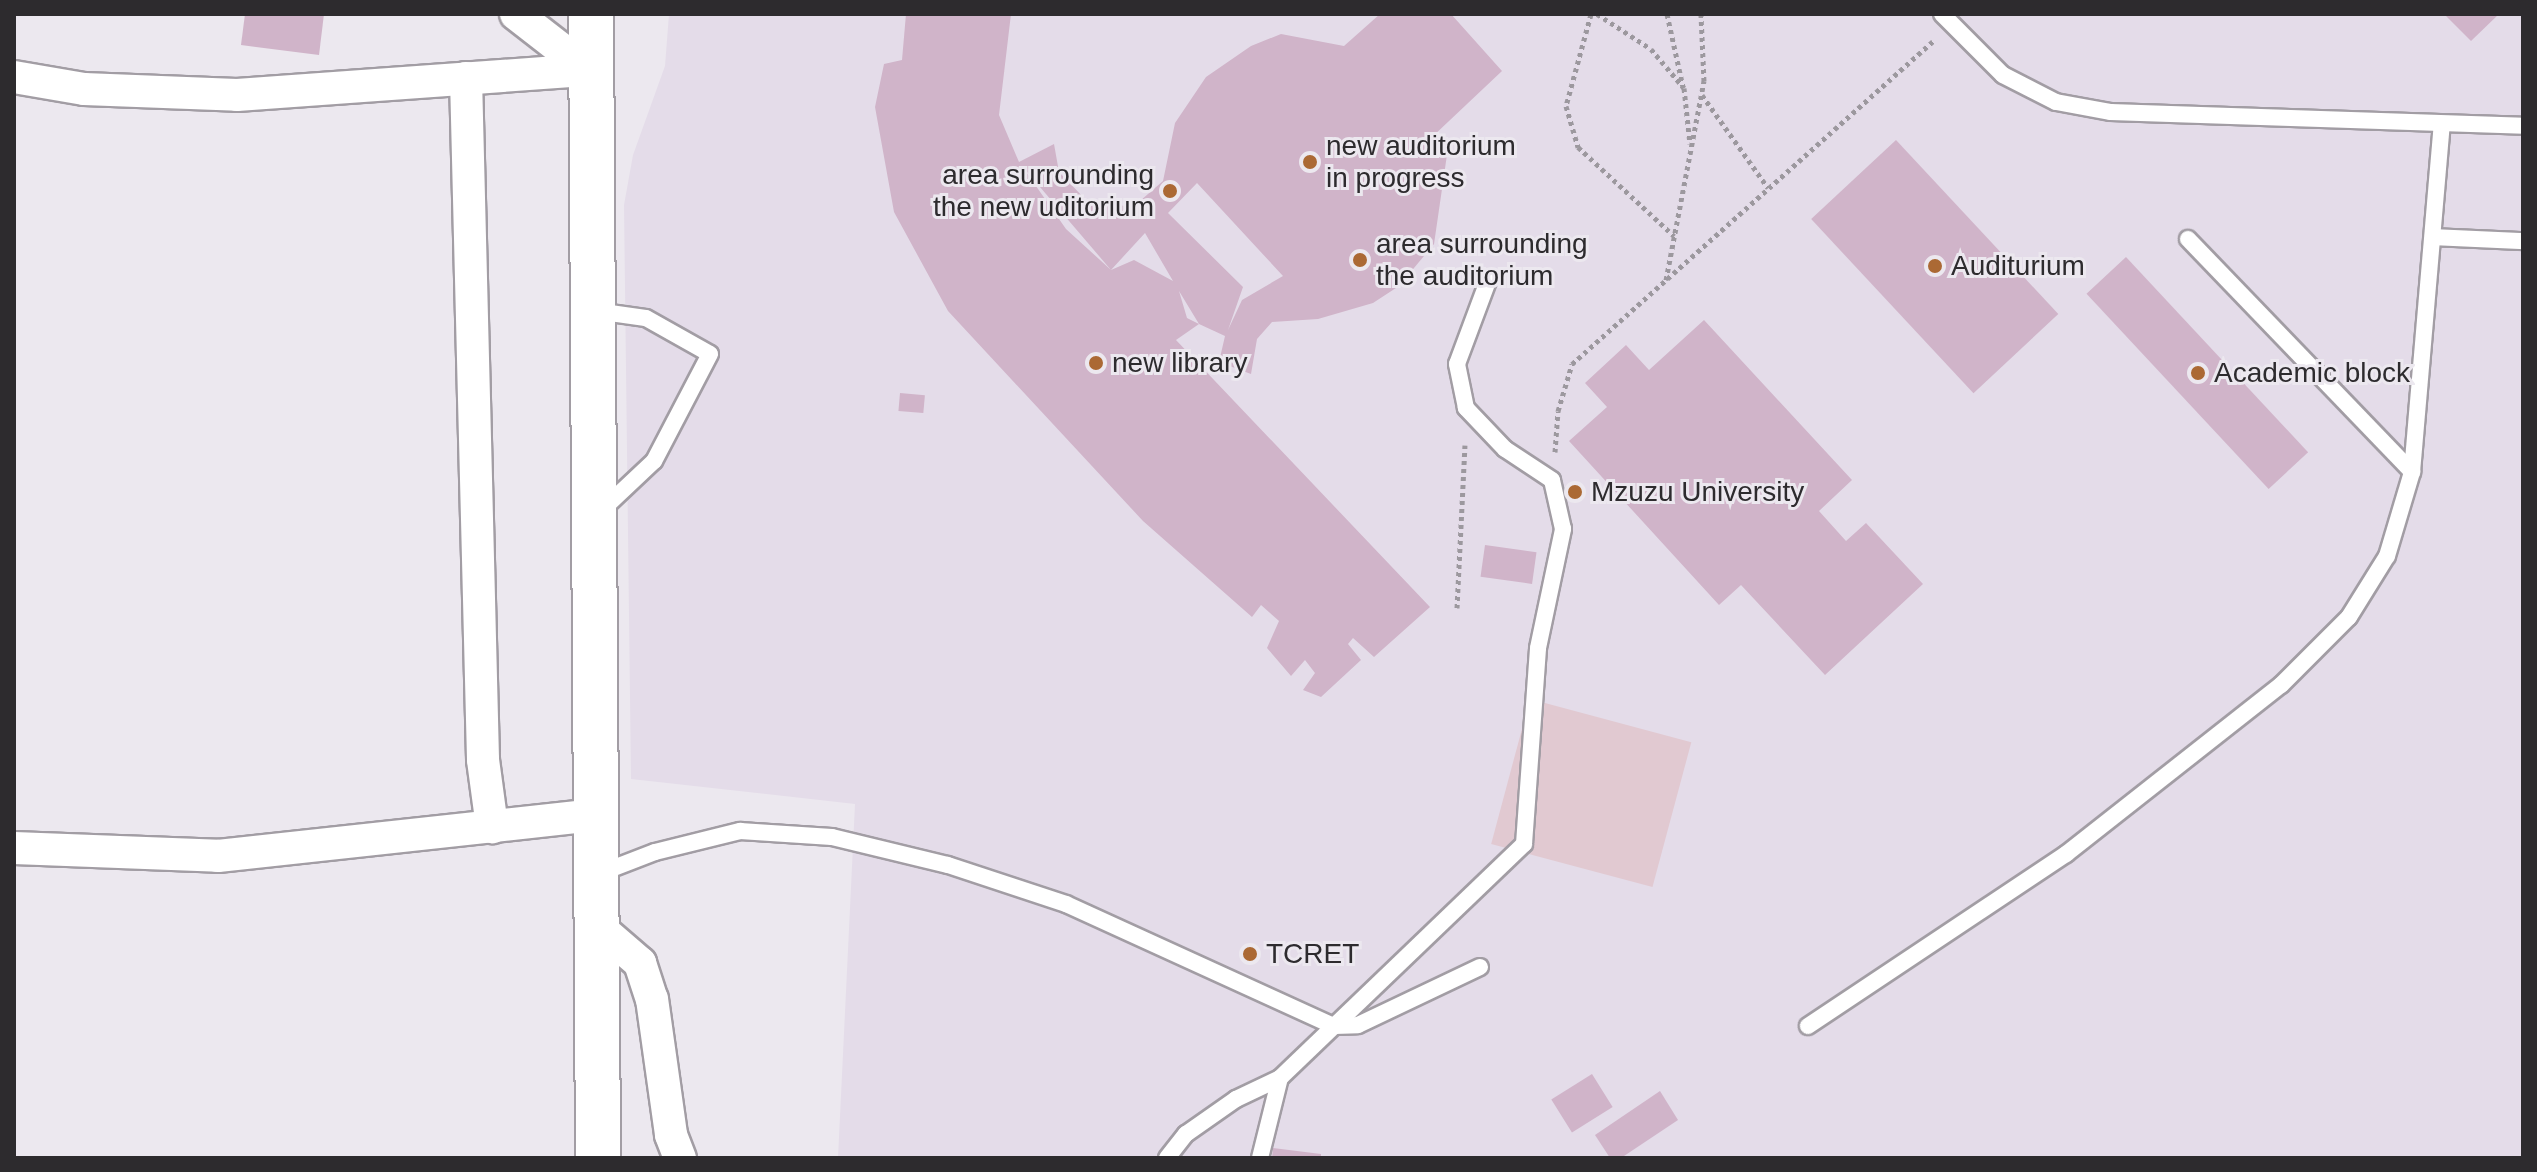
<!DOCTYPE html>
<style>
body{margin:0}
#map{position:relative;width:2537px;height:1172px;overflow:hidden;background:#ece8ef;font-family:Arial,sans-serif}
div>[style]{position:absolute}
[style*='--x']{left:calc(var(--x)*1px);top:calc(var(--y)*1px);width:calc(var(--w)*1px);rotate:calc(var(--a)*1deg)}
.built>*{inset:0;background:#e4dce9}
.green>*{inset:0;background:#e1c9d1;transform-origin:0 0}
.building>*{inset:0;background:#d0b4c9;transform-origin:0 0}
.path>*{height:5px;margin-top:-2.5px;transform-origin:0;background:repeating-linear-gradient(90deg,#9c989e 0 4px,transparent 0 8px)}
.roads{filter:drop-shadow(2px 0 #a29da4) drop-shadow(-2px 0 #a29da4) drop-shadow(0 2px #a29da4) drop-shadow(0 -2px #a29da4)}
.service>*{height:16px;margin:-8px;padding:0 8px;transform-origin:8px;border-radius:8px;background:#fff}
.minor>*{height:32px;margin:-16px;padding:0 16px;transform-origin:16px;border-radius:16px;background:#fff}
.trunk>*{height:44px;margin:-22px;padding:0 22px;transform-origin:22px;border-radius:22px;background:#fff}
.dots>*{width:22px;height:22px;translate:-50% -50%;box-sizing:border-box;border:4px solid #ece8ef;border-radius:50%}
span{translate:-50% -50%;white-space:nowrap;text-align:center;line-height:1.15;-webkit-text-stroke:6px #ece8ef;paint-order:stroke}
.poi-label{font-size:28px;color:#2d2b2e}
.left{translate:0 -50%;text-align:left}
.right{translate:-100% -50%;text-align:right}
.frame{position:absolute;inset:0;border:16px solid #2d2b2e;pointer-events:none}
</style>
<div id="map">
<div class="built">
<i style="clip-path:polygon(669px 14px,2523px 14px,2523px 1158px,838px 1158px,855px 804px,631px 779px,624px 205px,633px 155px,665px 66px)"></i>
</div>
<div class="green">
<i style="left:1530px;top:699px;width:167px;height:150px;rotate:15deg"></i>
</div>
<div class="building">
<i style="clip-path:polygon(245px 14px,324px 14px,319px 55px,241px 45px)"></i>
<i style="clip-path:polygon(evenodd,906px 14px,1011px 14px,999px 115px,1019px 162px,1054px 144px,1059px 172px,1087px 201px,1133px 207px,1163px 181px,1175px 123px,1206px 77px,1251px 46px,1281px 34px,1344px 46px,1380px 14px,1451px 14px,1502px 71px,1431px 138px,1449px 141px,1434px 244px,1399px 286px,1373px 303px,1318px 319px,1272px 322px,1257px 339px,1251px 374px,1219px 362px,1225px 336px,1199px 324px,1179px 291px,1187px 318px,1199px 324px,1176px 340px,1430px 607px,1374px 657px,1353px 638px,1348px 644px,1361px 660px,1321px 697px,1303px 690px,1315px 673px,1305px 660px,1291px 676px,1267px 648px,1279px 621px,1261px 605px,1252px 617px,1143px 521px,948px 311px,894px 212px,875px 107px,884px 64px,902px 60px,906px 14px,1022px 166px,1111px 270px,1066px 229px,1022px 166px,906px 14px,1197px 183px,1283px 276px,1242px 300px,1228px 330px,1243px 287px,1168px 213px,1197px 183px,906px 14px,1145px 233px,1173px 281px,1134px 260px,1111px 270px,1145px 233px)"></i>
<i style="clip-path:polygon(2444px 14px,2499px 14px,2471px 41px)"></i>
<i style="left:1896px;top:140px;width:238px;height:116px;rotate:47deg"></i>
<i style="left:2126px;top:257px;width:267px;height:54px;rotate:47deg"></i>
<i style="clip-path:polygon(1704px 320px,1852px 480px,1819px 511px,1846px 541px,1866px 523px,1923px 584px,1825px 675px,1741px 585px,1719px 605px,1569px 441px,1607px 407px,1585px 383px,1626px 345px,1649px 370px)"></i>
<i style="left:900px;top:393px;width:25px;height:18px;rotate:5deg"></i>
<i style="left:1485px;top:545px;width:52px;height:32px;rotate:8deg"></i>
<i style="left:1592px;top:1074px;width:39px;height:48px;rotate:58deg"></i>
<i style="clip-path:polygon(1660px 1091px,1678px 1120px,1621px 1158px,1610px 1158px,1595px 1135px)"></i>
<i style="clip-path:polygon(1273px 1148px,1321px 1154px,1321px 1158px,1272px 1158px)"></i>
</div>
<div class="path">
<i style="--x:1591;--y:14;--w:95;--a:105.2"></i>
<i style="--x:1566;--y:106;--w:43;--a:73.7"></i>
<i style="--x:1578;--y:147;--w:131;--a:42.8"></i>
<i style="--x:1597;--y:14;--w:64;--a:32.9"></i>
<i style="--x:1651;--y:49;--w:51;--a:49.8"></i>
<i style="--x:1684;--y:88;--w:56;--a:83.9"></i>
<i style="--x:1667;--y:14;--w:75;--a:77.6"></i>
<i style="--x:1702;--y:95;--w:114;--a:54.6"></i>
<i style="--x:1666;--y:280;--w:203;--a:-79.2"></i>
<i style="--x:1704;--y:81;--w:67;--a:-92.6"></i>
<i style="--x:1555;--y:452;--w:41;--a:-85.8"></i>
<i style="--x:1558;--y:411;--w:49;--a:-73.4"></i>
<i style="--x:1572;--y:364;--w:484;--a:-41.8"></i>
<i style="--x:1457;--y:608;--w:163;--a:-87.2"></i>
</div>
<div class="roads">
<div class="service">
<i style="--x:1942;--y:14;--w:86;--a:45"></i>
<i style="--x:2003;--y:75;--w:59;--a:27"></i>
<i style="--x:2056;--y:102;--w:56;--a:10.3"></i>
<i style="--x:2111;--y:112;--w:412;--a:1.9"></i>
<i style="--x:2434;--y:237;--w:89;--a:2.6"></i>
<i style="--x:2188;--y:239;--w:323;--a:46.1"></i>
<i style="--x:596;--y:311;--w:50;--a:8"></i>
<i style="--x:646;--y:318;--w:73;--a:29.4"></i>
<i style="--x:710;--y:354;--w:121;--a:117.6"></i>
<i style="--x:654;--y:461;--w:71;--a:136.7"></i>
<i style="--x:598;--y:874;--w:61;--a:-21.1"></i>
<i style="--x:655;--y:852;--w:88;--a:-13.9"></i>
<i style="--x:740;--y:831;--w:92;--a:3.7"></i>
<i style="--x:832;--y:837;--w:119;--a:13.6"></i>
<i style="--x:948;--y:865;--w:124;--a:18.3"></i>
<i style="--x:1066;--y:904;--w:294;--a:24.5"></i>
<i style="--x:1334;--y:1026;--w:24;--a:-2"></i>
<i style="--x:1358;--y:1025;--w:135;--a:-25.4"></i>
<i style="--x:1808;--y:1026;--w:310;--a:-33.7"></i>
<i style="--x:2066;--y:854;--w:273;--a:-38.2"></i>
<i style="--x:2281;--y:685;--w:96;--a:-45"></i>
<i style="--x:2349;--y:617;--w:72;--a:-58.1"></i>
<i style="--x:2387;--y:556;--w:88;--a:-73.4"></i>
<i style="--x:2412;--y:472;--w:348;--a:-85.1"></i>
<i style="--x:1167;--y:1158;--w:31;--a:-52"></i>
<i style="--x:1186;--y:1134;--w:61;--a:-35"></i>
<i style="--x:1236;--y:1099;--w:49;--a:-25.5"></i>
<i style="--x:1260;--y:1158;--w:82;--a:-76"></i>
<i style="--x:1280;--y:1078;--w:338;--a:-43.8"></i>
<i style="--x:1524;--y:844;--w:196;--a:-85.9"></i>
<i style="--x:1538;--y:648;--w:122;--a:-78.1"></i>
<i style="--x:1563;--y:529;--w:50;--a:-102.7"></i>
<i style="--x:1552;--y:480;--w:56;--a:-146.6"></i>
<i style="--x:1505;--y:449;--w:57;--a:-133.6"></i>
<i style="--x:1466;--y:408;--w:45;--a:-101.6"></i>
<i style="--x:1457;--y:364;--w:89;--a:-69.5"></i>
</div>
<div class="minor">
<i style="--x:516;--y:14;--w:91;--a:37.9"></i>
<i style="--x:14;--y:77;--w:71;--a:9.7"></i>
<i style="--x:84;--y:89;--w:153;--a:2.2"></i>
<i style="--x:237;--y:95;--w:352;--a:-4.1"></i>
<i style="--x:466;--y:78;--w:682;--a:88.57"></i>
<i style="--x:483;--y:760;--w:68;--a:82.3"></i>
<i style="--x:14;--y:848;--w:204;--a:2.2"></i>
<i style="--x:218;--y:856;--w:380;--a:-6.2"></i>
<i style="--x:597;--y:926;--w:57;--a:40.7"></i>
<i style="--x:640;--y:963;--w:38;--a:72"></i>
<i style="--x:652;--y:999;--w:137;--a:82"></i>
<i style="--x:671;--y:1135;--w:25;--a:69"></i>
</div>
<div class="trunk">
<i style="--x:591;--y:14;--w:1144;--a:89.65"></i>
</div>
</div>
<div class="dots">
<i style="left:1310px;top:162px;background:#ab6934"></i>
<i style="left:1170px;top:191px;background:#ab6934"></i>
<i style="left:1360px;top:260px;background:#ab6934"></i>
<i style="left:1935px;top:266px;background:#ab6934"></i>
<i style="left:1096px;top:363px;background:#ab6934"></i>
<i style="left:2198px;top:373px;background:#ab6934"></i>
<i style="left:1575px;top:492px;background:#ab6934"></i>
<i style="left:1250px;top:954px;background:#ab6934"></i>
</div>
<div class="poi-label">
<span class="left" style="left:1326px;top:162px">new auditorium<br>in progress</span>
<span class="right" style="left:1154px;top:191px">area surrounding<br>the new uditorium</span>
<span class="left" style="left:1376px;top:260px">area surrounding<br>the auditorium</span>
<span class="left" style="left:1951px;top:266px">Auditurium</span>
<span class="left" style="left:1112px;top:363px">new library</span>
<span class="left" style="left:2214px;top:373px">Academic block</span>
<span class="left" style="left:1591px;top:492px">Mzuzu University</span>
<span class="left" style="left:1266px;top:954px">TCRET</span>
</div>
<div class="frame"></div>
</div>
